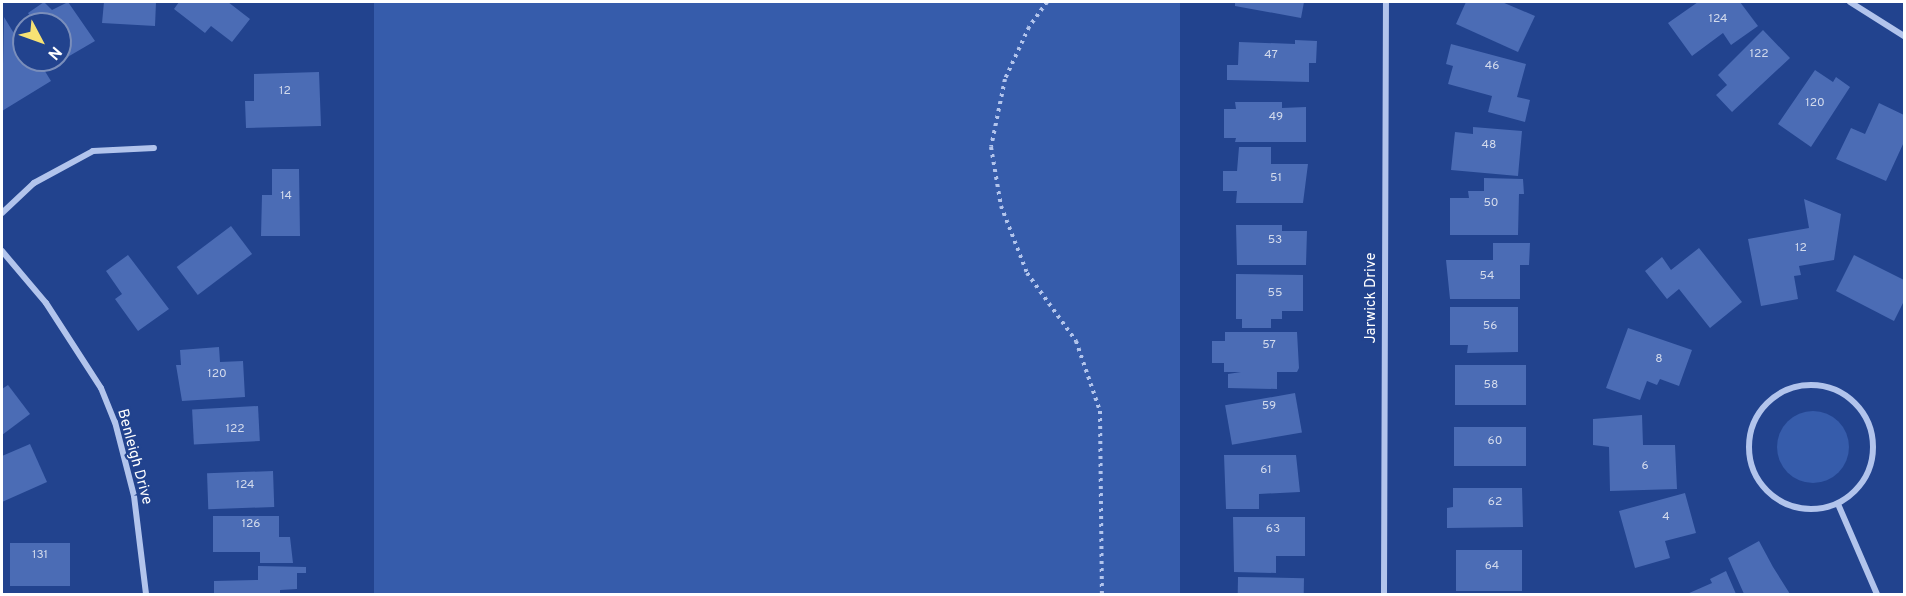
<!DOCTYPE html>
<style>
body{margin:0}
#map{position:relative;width:1906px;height:596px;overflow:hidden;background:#22438e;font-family:Overpass,sans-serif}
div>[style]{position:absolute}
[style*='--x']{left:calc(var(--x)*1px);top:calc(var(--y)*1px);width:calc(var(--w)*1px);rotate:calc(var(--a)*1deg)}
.green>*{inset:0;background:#365cab;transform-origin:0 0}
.round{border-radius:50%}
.building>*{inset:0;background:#4b6cb5;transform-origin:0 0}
.path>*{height:4px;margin-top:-2px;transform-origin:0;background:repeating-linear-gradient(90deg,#b2c4ec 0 3px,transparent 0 7.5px)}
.minor>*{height:6px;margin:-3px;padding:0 3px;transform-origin:3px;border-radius:3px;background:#b2c4ec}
.minor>.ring{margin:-3px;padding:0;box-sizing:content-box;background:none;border:6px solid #b2c4ec;border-radius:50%}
span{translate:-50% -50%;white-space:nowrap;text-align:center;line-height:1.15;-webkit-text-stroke:4.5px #22438e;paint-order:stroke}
.number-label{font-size:12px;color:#d2daec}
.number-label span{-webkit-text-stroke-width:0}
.street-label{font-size:15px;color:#fff}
.frame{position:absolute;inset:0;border:3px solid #fff;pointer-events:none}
.north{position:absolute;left:12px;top:12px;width:60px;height:60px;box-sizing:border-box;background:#22438e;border:2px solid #7a8ebb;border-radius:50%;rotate:131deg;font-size:16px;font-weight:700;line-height:24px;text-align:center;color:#fff}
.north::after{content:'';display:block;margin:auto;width:21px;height:27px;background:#f7e274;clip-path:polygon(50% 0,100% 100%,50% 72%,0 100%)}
</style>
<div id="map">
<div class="green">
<i style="left:374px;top:2px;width:806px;height:592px"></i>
<i class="round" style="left:1777px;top:411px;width:72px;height:72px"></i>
</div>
<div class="building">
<i style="clip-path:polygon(44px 2px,52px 10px,68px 2px,95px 41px,47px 69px,41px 60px,60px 60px,60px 24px,35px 24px,28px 13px)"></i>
<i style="clip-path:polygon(104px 2px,156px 2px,155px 26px,102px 23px)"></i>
<i style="clip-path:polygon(179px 2px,228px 2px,250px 19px,232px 42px,211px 26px,205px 33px,174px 9px)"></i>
<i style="clip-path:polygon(1235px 2px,1304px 2px,1301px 18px,1235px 6px)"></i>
<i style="clip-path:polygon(1466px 2px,1502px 2px,1535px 16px,1518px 52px,1456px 24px)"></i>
<i style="clip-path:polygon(1698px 2px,1740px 2px,1758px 26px,1731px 45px,1723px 33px,1692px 56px,1668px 23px)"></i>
<i style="clip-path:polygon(4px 17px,21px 45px,15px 48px,26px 64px,38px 60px,51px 81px,2px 111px)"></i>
<i style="clip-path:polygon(1763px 30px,1790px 58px,1732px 112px,1716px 95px,1727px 85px,1718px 75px)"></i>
<i style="clip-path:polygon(1295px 40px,1317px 41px,1316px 63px,1309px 63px,1309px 82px,1227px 80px,1227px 65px,1238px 65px,1239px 42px,1295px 44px)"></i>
<i style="clip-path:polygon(1451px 44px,1526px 64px,1517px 97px,1530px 100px,1525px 122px,1488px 112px,1492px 96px,1448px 84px,1453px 66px,1446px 64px)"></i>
<i style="clip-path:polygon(1815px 70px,1833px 82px,1836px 77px,1850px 87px,1811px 147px,1778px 124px)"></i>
<i style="clip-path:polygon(319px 72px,321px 126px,246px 128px,245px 101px,254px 101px,254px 74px)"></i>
<i style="clip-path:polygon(1235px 102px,1282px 102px,1282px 108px,1306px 107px,1306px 142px,1235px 142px,1236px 138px,1224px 138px,1224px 109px,1236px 109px)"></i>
<i style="clip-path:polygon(1879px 103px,1904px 115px,1904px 142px,1886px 181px,1836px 159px,1851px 128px,1865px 134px)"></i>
<i style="clip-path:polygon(1473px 127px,1522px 131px,1518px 176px,1451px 170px,1455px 132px,1473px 134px)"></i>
<i style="clip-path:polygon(1239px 147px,1271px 147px,1271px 164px,1308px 164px,1303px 203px,1236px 203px,1237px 191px,1223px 191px,1223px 171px,1237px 171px)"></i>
<i style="clip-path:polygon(272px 169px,299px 169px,300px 236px,261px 236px,262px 195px,272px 195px)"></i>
<i style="clip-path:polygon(1484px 178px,1523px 179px,1524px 194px,1519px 194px,1518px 235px,1450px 235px,1450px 198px,1469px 198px,1468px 191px,1484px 191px)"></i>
<i style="clip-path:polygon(1804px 199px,1841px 214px,1834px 260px,1799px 266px,1801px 275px,1794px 276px,1798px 299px,1761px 306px,1748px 239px,1809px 228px)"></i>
<i style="clip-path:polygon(1236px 225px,1282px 225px,1282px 231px,1307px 231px,1306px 265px,1237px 265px)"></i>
<i style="left:231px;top:226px;width:35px;height:68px;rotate:53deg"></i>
<i style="clip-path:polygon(1493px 243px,1530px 243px,1529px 265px,1520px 265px,1520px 299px,1450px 299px,1446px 260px,1493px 260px)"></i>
<i style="clip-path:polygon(1699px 248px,1742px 302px,1710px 328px,1679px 289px,1667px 299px,1645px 271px,1662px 257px,1671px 270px)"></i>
<i style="clip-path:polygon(128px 255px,169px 309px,138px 331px,115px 299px,122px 294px,106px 271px)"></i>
<i style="clip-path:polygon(1854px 255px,1904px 280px,1904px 301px,1894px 321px,1836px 291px)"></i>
<i style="clip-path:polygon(1236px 274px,1303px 275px,1303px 311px,1282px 311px,1282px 319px,1271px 319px,1271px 328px,1242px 328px,1242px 319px,1236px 319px)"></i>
<i style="clip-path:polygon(1450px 307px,1518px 307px,1518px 352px,1467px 353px,1468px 345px,1450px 345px)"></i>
<i style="clip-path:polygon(1628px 328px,1692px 350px,1679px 386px,1660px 379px,1657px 385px,1647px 381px,1640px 400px,1606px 388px)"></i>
<i style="clip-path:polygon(1225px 332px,1297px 332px,1299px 368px,1297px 372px,1277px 372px,1277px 389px,1228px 388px,1228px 374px,1241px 372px,1224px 372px,1224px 363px,1212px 363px,1212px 341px,1225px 341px)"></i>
<i style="clip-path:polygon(219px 347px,220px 362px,243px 361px,245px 397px,182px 401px,176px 365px,181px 365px,180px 350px)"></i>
<i style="left:1526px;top:365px;width:40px;height:71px;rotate:90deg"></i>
<i style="clip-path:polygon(8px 385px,30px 414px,2px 435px,2px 389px)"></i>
<i style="left:1295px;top:393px;width:40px;height:71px;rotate:80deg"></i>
<i style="left:258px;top:406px;width:35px;height:66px;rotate:87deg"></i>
<i style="clip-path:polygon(1642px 415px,1643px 445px,1675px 445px,1677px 489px,1610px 491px,1609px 447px,1593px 445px,1593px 419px)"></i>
<i style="left:1454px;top:427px;width:72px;height:39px"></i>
<i style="clip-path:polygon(30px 444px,47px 482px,2px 502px,2px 456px)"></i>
<i style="clip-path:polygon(1224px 455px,1296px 455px,1300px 492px,1259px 494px,1259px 509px,1226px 509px)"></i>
<i style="left:273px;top:471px;width:36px;height:66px;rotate:88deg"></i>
<i style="clip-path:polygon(1453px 488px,1522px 488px,1523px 527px,1447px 528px,1447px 508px,1453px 507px)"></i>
<i style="clip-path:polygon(1685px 493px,1696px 533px,1665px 541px,1670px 558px,1635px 568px,1619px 511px)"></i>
<i style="clip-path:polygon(213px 516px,279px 516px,279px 537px,290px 537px,293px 563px,260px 563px,260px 552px,213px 552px)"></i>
<i style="clip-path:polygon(1233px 517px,1305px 517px,1305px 556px,1276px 556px,1276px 573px,1234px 572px)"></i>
<i style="clip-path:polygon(1759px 541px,1773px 567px,1790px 594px,1744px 594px,1728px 558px)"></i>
<i style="left:10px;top:543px;width:60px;height:43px"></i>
<i style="left:1456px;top:550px;width:66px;height:41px"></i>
<i style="clip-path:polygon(258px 566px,306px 567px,306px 573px,297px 573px,297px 589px,280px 590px,280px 594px,214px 594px,214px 581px,258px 580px)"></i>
<i style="clip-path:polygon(1726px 571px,1736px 594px,1687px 594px,1712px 583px,1710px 579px)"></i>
<i style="left:1238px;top:577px;width:66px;height:17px;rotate:1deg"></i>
</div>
<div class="path">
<i style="--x:1047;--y:2;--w:31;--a:126"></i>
<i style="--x:1029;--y:27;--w:57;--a:114.8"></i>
<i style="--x:1005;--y:79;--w:69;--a:101.6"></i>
<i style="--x:991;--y:147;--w:60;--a:80.4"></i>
<i style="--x:1001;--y:206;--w:72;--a:68.8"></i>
<i style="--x:1027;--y:273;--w:84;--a:54.2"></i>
<i style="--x:1076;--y:341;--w:74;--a:71.1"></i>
<i style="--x:1100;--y:411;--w:183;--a:89.4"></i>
</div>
<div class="minor">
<i style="--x:1850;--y:2;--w:64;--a:32.2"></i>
<i style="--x:2;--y:213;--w:44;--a:-43.2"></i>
<i style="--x:34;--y:183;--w:67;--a:-28.5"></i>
<i style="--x:93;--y:151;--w:61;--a:-2.8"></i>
<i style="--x:2;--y:251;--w:68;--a:49.8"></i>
<i style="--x:46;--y:303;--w:101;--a:57.1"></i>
<i style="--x:101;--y:388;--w:37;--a:68"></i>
<i style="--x:115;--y:422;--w:76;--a:75.6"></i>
<i style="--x:134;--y:496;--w:99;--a:83"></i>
<i class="ring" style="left:1749px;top:385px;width:118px;height:118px"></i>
<i style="--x:1838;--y:504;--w:98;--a:66.6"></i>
<i style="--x:1384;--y:594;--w:592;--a:-89.81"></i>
</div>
<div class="number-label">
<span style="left:1718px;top:20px">124</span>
<span style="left:1759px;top:55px">122</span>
<span style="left:1271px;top:56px">47</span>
<span style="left:1492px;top:67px">46</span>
<span style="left:285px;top:92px">12</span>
<span style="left:1815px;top:104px">120</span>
<span style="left:1276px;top:118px">49</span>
<span style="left:1489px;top:146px">48</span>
<span style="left:1276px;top:179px">51</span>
<span style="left:286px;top:197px">14</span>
<span style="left:1491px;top:204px">50</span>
<span style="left:1275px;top:241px">53</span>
<span style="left:1801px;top:249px">12</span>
<span style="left:1487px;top:277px">54</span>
<span style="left:1275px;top:294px">55</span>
<span style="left:1490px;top:327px">56</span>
<span style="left:1269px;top:346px">57</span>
<span style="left:1659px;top:360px">8</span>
<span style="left:217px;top:375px">120</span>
<span style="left:1491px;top:386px">58</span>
<span style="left:1269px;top:407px">59</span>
<span style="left:235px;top:430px">122</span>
<span style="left:1495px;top:442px">60</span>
<span style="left:1645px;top:467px">6</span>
<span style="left:1266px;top:471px">61</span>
<span style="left:245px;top:486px">124</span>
<span style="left:1495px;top:503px">62</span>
<span style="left:1666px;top:518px">4</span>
<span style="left:251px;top:525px">126</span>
<span style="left:1273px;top:530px">63</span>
<span style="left:40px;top:556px">131</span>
<span style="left:1492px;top:567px">64</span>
</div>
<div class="street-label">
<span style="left:1372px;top:298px;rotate:-90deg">Jarwick Drive</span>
<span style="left:134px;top:457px;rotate:75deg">Benleigh Drive</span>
</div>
<div class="frame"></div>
<div class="north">N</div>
</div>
